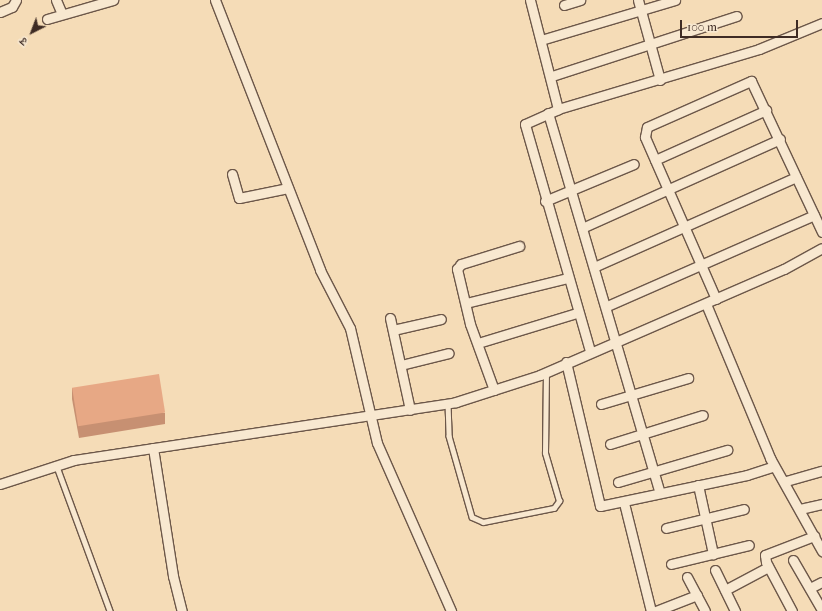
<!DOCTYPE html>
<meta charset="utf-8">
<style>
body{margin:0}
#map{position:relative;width:822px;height:611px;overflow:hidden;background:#f5dcb7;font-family:"IM FELL French Canon","Noto Serif Devanagari",serif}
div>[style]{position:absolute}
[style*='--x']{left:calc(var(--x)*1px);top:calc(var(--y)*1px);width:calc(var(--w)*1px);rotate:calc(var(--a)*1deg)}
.roads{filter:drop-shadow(1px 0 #6c5749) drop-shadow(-1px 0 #6c5749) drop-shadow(0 1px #6c5749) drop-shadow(0 -1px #6c5749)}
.lane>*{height:4.5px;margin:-2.25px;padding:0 2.25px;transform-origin:2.25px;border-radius:2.25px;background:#f8e8d0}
.street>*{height:9px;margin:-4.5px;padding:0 4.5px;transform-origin:4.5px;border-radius:4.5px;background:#f8e8d0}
.wall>*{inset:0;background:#c79072}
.building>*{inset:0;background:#e7a885;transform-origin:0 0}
span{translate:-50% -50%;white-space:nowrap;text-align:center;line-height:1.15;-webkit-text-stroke:3px #f8e8d0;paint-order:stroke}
.north{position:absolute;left:12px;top:12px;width:40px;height:40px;-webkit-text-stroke:3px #f8e8d0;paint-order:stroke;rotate:222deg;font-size:11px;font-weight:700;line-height:16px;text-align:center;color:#3e2b24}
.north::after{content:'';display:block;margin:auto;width:14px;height:18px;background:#3e2b24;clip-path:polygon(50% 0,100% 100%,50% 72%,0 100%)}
.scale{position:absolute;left:680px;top:20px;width:118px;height:18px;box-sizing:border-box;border:2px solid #3e2b24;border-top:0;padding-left:5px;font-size:12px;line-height:14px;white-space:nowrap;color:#3e2b24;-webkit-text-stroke:3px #f8e8d0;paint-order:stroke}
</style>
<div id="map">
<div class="roads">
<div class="lane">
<i style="--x:448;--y:403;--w:33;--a:88"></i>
<i style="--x:449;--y:436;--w:84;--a:74.1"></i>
<i style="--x:472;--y:517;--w:12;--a:24"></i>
<i style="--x:483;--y:522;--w:72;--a:-11.2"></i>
<i style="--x:554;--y:508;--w:9;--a:-54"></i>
<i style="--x:559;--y:501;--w:50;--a:-106.3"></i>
<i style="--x:545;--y:453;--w:81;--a:-89.3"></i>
<i style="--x:56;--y:464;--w:157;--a:69.8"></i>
</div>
<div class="street">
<i style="--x:56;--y:0;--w:15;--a:67"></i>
<i style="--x:215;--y:0;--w:290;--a:68.7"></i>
<i style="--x:320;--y:270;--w:65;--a:62.7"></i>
<i style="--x:350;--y:328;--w:118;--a:76.8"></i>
<i style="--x:377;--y:443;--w:184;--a:66.2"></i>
<i style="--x:530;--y:0;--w:113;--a:75.6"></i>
<i style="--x:638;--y:0;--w:83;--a:74.6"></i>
<i style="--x:564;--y:5;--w:17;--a:-17"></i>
<i style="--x:0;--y:12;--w:13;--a:-23"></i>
<i style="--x:12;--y:7;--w:8;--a:-60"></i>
<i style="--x:47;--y:19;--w:69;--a:-16.1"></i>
<i style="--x:541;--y:40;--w:140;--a:-16.6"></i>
<i style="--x:552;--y:76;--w:194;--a:-18"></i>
<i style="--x:548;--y:113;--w:396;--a:73.6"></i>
<i style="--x:655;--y:160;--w:122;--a:-24.2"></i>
<i style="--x:232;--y:174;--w:25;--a:74"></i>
<i style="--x:239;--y:198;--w:50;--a:-11.5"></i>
<i style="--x:545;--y:201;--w:96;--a:-22.6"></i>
<i style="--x:582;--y:228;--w:217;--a:-24.2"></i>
<i style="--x:594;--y:267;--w:221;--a:-24"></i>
<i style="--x:716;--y:299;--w:177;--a:-113.7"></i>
<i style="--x:645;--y:137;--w:10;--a:-79"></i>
<i style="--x:647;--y:127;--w:114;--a:-23.9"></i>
<i style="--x:751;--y:81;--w:167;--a:64.8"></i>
<i style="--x:466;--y:303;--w:104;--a:-13.9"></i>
<i style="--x:706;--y:304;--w:167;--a:67.4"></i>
<i style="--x:770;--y:458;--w:107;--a:60.8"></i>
<i style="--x:607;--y:306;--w:226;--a:-23.7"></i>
<i style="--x:390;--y:318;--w:94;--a:77.7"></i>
<i style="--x:393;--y:330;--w:49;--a:-12.9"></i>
<i style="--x:478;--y:343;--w:103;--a:-16.9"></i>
<i style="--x:590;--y:351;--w:236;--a:-106"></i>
<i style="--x:525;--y:124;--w:36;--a:-24"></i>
<i style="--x:558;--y:109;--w:210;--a:-16.6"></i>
<i style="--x:759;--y:49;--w:68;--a:-22.4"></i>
<i style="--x:566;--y:362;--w:148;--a:76.7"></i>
<i style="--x:600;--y:506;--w:150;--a:-11.9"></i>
<i style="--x:747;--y:475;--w:28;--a:-18"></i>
<i style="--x:401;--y:365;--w:49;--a:-14"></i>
<i style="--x:494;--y:390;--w:70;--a:-110"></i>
<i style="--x:470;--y:324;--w:57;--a:-103.3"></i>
<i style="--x:457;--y:269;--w:6;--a:-51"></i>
<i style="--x:461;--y:264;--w:61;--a:-17.2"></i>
<i style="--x:601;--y:404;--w:91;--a:-16.6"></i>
<i style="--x:610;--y:444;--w:97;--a:-17.3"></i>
<i style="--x:153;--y:448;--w:130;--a:81.1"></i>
<i style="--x:173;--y:576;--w:36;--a:76"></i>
<i style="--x:786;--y:481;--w:37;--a:-16"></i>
<i style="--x:618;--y:482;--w:114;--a:-16.4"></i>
<i style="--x:0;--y:484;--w:78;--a:-18"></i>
<i style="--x:74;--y:460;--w:386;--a:-8.6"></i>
<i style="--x:456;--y:402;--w:88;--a:-17.8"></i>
<i style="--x:540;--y:375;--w:266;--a:-23.5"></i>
<i style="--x:784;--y:269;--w:43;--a:-28.9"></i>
<i style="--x:698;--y:485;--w:71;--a:77.7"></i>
<i style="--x:624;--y:503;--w:111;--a:76"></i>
<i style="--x:800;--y:509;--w:23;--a:-13"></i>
<i style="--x:666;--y:528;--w:80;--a:-13.7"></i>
<i style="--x:793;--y:560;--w:58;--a:59.9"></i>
<i style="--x:671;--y:564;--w:80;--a:-13.7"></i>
<i style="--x:715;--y:570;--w:46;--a:64"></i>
<i style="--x:687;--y:577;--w:38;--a:62"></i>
<i style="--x:810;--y:588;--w:13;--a:-27"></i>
<i style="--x:725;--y:590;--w:49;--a:-28.1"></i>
<i style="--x:656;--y:611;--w:44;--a:-21.3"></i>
<i style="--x:792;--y:611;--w:55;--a:-118"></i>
<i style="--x:766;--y:562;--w:7;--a:-98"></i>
<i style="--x:765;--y:555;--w:53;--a:-21.2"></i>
</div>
</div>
<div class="wall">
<i style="clip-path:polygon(72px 388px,165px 413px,165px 424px,79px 438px,72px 399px)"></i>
</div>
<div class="building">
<i style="left:159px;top:374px;width:39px;height:88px;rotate:81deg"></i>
</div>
<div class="north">उ</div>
<div class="scale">100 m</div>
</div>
